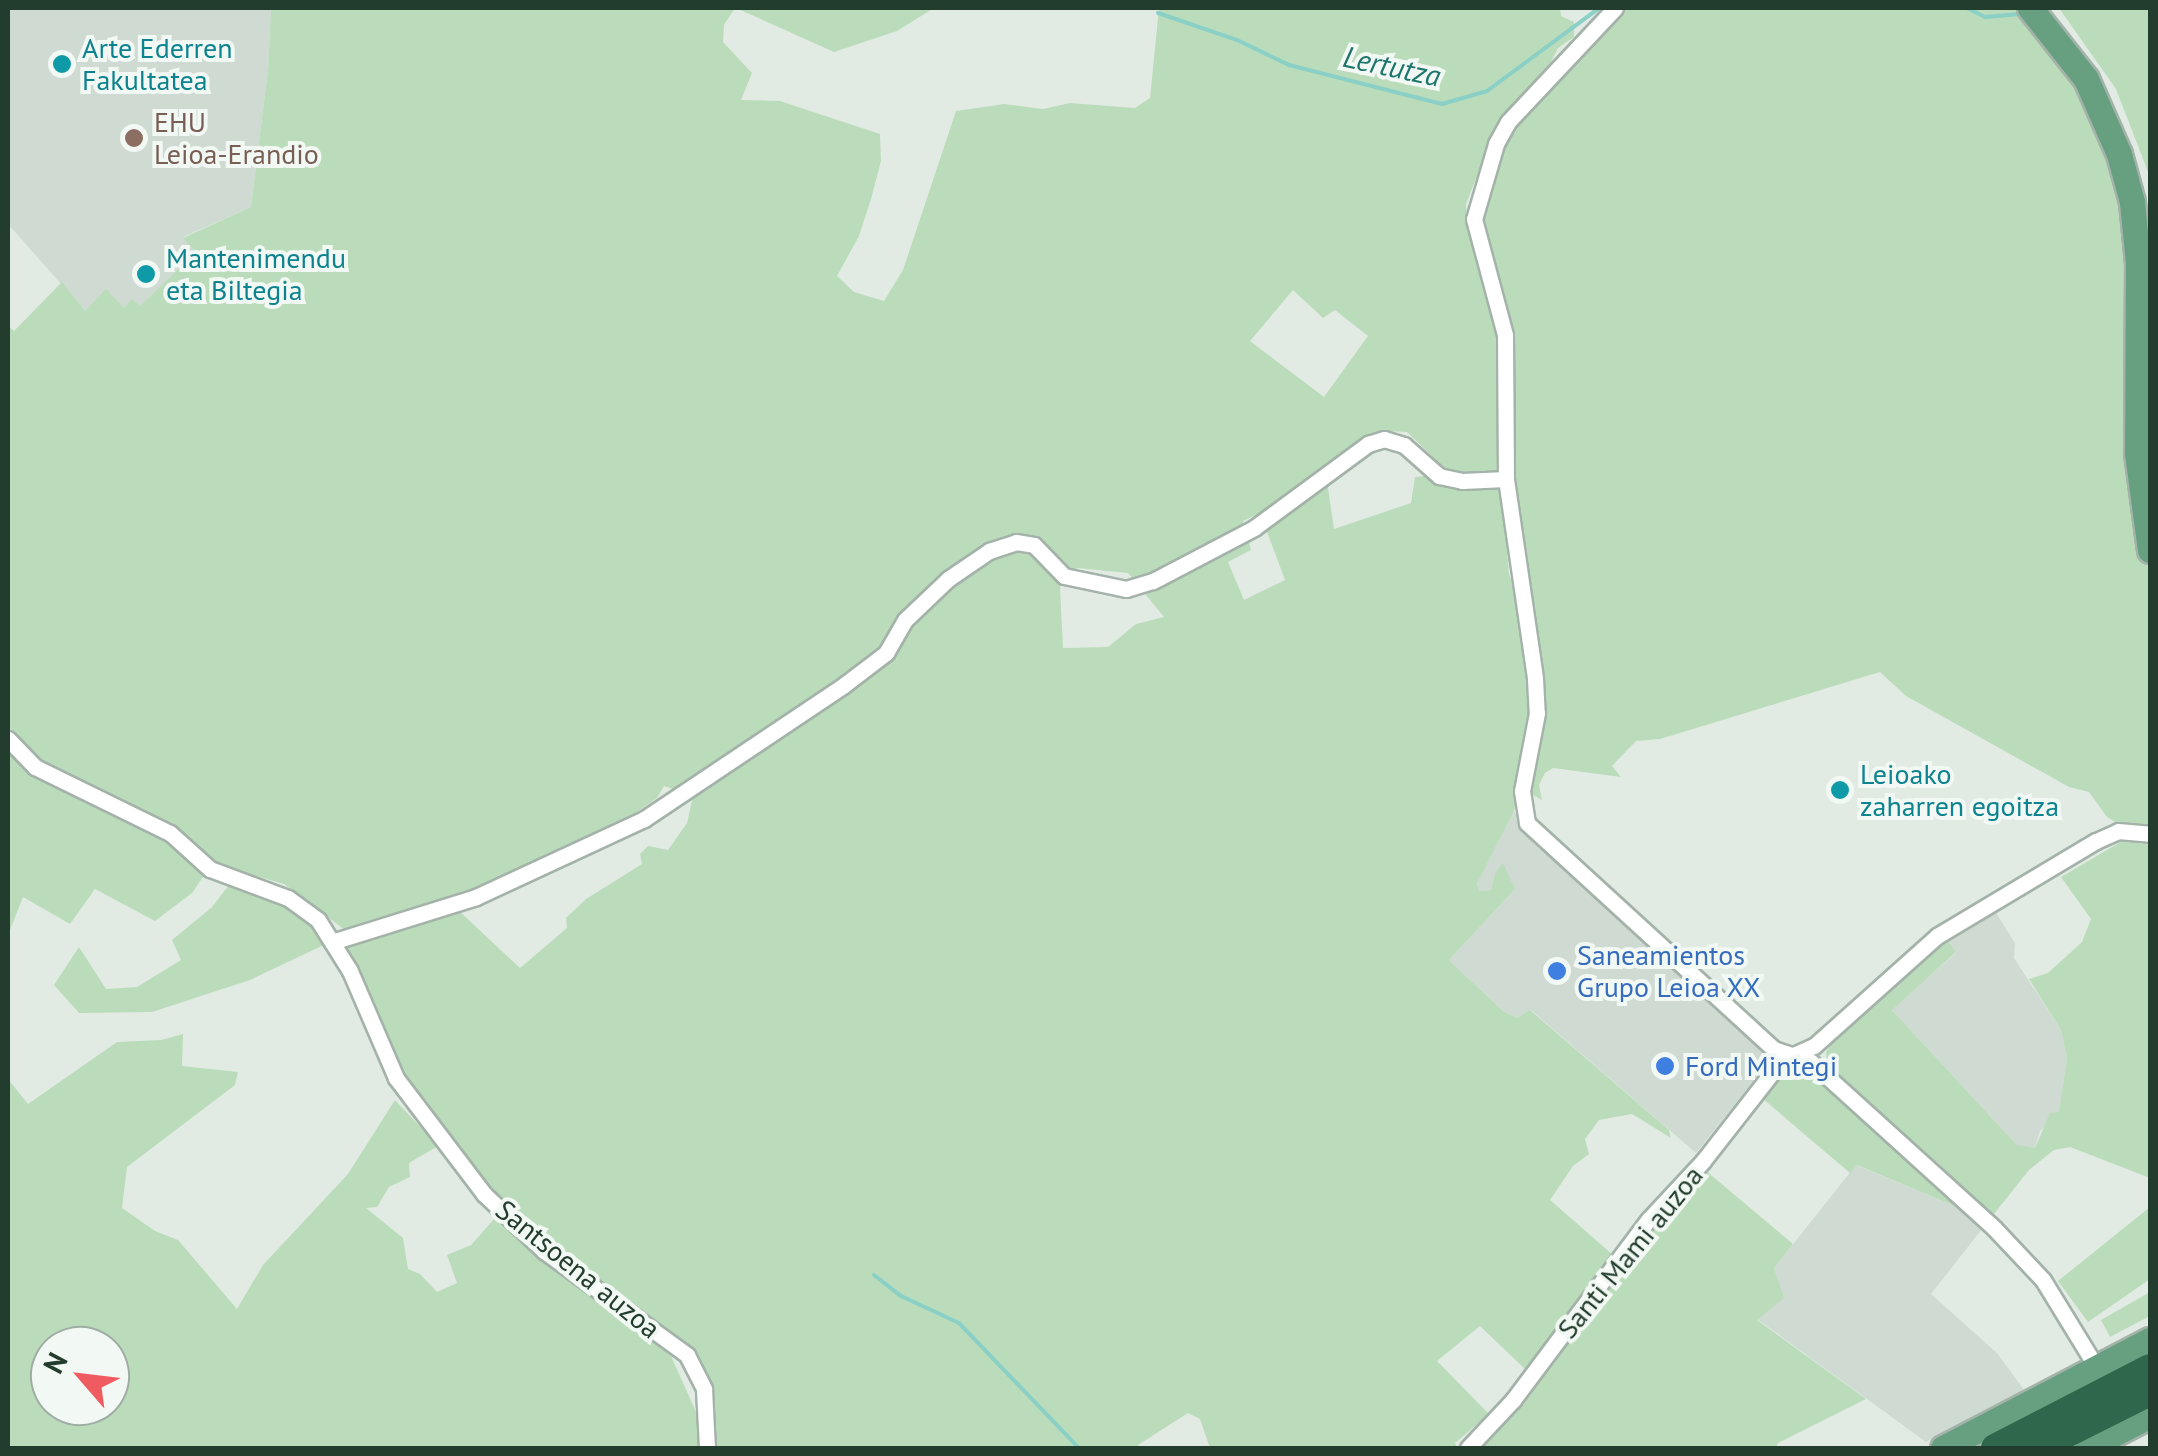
<!DOCTYPE html>
<style>
body{margin:0}
#map{position:relative;width:2158px;height:1456px;overflow:hidden;background:#e1ebe4;font-family:"PT Sans",sans-serif}
div>[style]{position:absolute}
[style*='--x']{left:calc(var(--x)*1px);top:calc(var(--y)*1px);width:calc(var(--w)*1px);rotate:calc(var(--a)*1deg)}
.built>*{inset:0;background:#cfdbd2}
.green>*{inset:0;background:#bbdcba}
.stream>*{height:4px;margin:-2px;padding:0 2px;transform-origin:2px;border-radius:2px;background:#8ad0c7}
.roads{filter:drop-shadow(2px 0 #a4b3a9) drop-shadow(-2px 0 #a4b3a9) drop-shadow(0 2px #a4b3a9) drop-shadow(0 -2px #a4b3a9)}
.street>*{height:15px;margin:-7.5px;padding:0 7.5px;transform-origin:7.5px;border-radius:7.5px;background:#fff}
.primary>*{height:25px;margin:-12.5px;padding:0 12.5px;transform-origin:12.5px;border-radius:12.5px;background:#66a081}
.highway>*{height:28px;margin:-14px;padding:0 14px;transform-origin:14px;border-radius:14px;background:#2e674c}
.dots>*{width:28px;height:28px;translate:-50% -50%;box-sizing:border-box;border:5px solid #f2f8f3;border-radius:50%}
span{translate:-50% -50%;white-space:nowrap;text-align:center;line-height:1.15;-webkit-text-stroke:8px #f2f8f3;paint-order:stroke}
.culture-label{font-size:28px;color:#0d838f}
.left{translate:0 -50%;text-align:left}
.education-label{font-size:28px;color:#785e54}
.shop-label{font-size:28px;color:#366cbe}
.street-label{font-size:28px;color:#223c2d}
.water-label{font-size:30px;color:#1d766c;font-style:italic}
.frame{position:absolute;inset:0;border:10px solid #223c2d;pointer-events:none}
.north{position:absolute;left:30px;top:1326px;width:100px;height:100px;box-sizing:border-box;background:#f2f8f3;border:2px solid #9fada4;border-radius:50%;rotate:298deg;font-size:28px;font-weight:700;line-height:40px;text-align:center;color:#223c2d}
.north::after{content:'';display:block;margin:auto;width:35px;height:45px;background:#ef5b60;clip-path:polygon(50% 0,100% 100%,50% 72%,0 100%)}
</style>
<div id="map">
<div class="built">
<i style="clip-path:polygon(8px 8px,271px 8px,268px 70px,251px 207px,183px 237px,196px 251px,140px 307px,85px 311px,8px 224px)"></i>
<i style="clip-path:polygon(1514px 811px,1530px 837px,1770px 1052px,1769px 1061px,1696px 1153px,1531px 1010px,1517px 1018px,1503px 1011px,1449px 960px,1515px 889px,1495px 873px,1491px 890px,1478px 891px,1477px 884px)"></i>
<i style="clip-path:polygon(1995px 911px,2015px 943px,2014px 958px,2061px 1030px,2067px 1058px,2059px 1113px,2040px 1131px,2035px 1148px,2018px 1146px,1891px 1009px,1956px 953px,1947px 940px)"></i>
<i style="clip-path:polygon(1856px 1165px,1964px 1210px,1982px 1229px,1931px 1294px,1997px 1353px,2025px 1391px,1926px 1442px,1757px 1319px,1783px 1298px,1774px 1268px)"></i>
</div>
<div class="green">
<i style="clip-path:polygon(evenodd,271px 8px,735px 8px,724px 25px,723px 42px,752px 73px,741px 100px,780px 101px,880px 134px,881px 161px,871px 199px,859px 236px,837px 276px,854px 292px,884px 301px,903px 270px,956px 111px,1004px 104px,1043px 109px,1070px 103px,1135px 108px,1150px 98px,1159px 8px,1560px 8px,1561px 16px,1574px 22px,1574px 37px,1558px 48px,1548px 68px,1496px 127px,1466px 204px,1468px 230px,1499px 337px,1500px 471px,1509px 574px,1517px 599px,1532px 709px,1514px 811px,1477px 884px,1479px 891px,1491px 890px,1495px 873px,1503px 863px,1515px 889px,1449px 960px,1503px 1011px,1517px 1018px,1530px 1010px,1669px 1130px,1671px 1138px,1632px 1114px,1599px 1120px,1585px 1139px,1589px 1154px,1573px 1166px,1550px 1200px,1613px 1255px,1527px 1371px,1480px 1326px,1437px 1361px,1489px 1414px,1455px 1443px,1458px 1448px,1210px 1448px,1200px 1419px,1188px 1413px,1138px 1445px,1140px 1448px,714px 1448px,712px 1387px,691px 1347px,549px 1245px,472px 1168px,465px 1152px,412px 1089px,346px 944px,458px 910px,520px 968px,567px 928px,566px 918px,586px 899px,642px 864px,640px 854px,648px 846px,668px 850px,687px 823px,693px 796px,664px 786px,657px 798px,619px 824px,470px 892px,345px 930px,284px 884px,223px 866px,151px 813px,44px 764px,8px 727px,8px 326px,14px 331px,62px 282px,85px 311px,106px 289px,124px 308px,132px 299px,140px 306px,196px 252px,183px 238px,251px 207px,268px 70px,271px 8px,1293px 290px,1323px 318px,1335px 310px,1368px 336px,1324px 397px,1250px 341px,1293px 290px,271px 8px,1385px 431px,1407px 432px,1432px 456px,1434px 483px,1424px 476px,1415px 477px,1411px 503px,1334px 529px,1325px 467px,1362px 440px,1385px 431px,271px 8px,1260px 513px,1285px 580px,1244px 600px,1228px 562px,1251px 550px,1243px 521px,1260px 513px,271px 8px,1077px 568px,1128px 573px,1164px 617px,1136px 624px,1108px 647px,1063px 648px,1060px 587px,1077px 568px)"></i>
<i style="clip-path:polygon(736px 8px,934px 8px,897px 31px,834px 52px)"></i>
<i style="clip-path:polygon(1625px 8px,2020px 8px,2056px 47px,2111px 154px,2127px 247px,2123px 396px,2127px 464px,2150px 576px,2150px 830px,2122px 826px,2107px 817px,2089px 792px,2069px 787px,1906px 696px,1880px 672px,1660px 739px,1636px 741px,1612px 766px,1621px 777px,1553px 768px,1545px 773px,1539px 785px,1542px 800px,1529px 793px,1537px 748px,1512px 482px,1512px 345px,1480px 218px,1504px 140px,1514px 122px)"></i>
<i style="clip-path:polygon(2059px 8px,2150px 8px,2150px 177px,2116px 89px)"></i>
<i style="clip-path:polygon(8px 749px,33px 775px,150px 831px,205px 874px,192px 893px,155px 921px,95px 889px,70px 924px,23px 897px,8px 935px)"></i>
<i style="clip-path:polygon(2124px 840px,2150px 845px,2150px 1178px,2070px 1147px,2054px 1150px,2029px 1170px,1982px 1229px,1964px 1210px,1857px 1165px,1850px 1173px,1762px 1098px,1786px 1070px,1796px 1066px,1814px 1075px,1827px 1062px,1826px 1052px,1833px 1042px,1947px 940px,1956px 952px,1892px 1010px,2017px 1145px,2035px 1148px,2050px 1113px,2059px 1112px,2067px 1058px,2061px 1030px,2029px 979px,2048px 973px,2082px 942px,2091px 919px,2061px 877px)"></i>
<i style="clip-path:polygon(229px 885px,275px 898px,307px 919px,328px 943px,250px 980px,152px 1012px,79px 1013px,54px 985px,79px 947px,106px 989px,137px 987px,181px 960px,172px 940px,212px 907px)"></i>
<i style="clip-path:polygon(evenodd,183px 1034px,182px 1066px,238px 1072px,235px 1085px,127px 1167px,122px 1208px,155px 1231px,178px 1240px,237px 1309px,263px 1265px,348px 1174px,395px 1100px,438px 1146px,409px 1163px,410px 1177px,389px 1187px,377px 1207px,366px 1208px,403px 1238px,408px 1269px,420px 1274px,437px 1292px,457px 1283px,447px 1255px,471px 1245px,495px 1218px,671px 1356px,697px 1414px,698px 1448px,8px 1448px,8px 1079px,28px 1104px,117px 1042px,161px 1040px,183px 1034px,50px 1346px,110px 1346px,110px 1406px,50px 1406px,50px 1346px)"></i>
<i style="clip-path:polygon(1705px 1170px,1793px 1244px,1774px 1268px,1784px 1298px,1757px 1320px,1866px 1399px,1778px 1443px,1776px 1448px,1476px 1448px,1540px 1381px,1656px 1221px)"></i>
<i style="clip-path:polygon(2150px 1207px,2150px 1279px,2088px 1322px,2058px 1281px)"></i>
<i style="clip-path:polygon(2150px 1292px,2150px 1316px,2110px 1337px,2101px 1320px)"></i>
</div>
<div class="stream">
<i style="--x:1967;--y:8;--w:20;--a:27"></i>
<i style="--x:1985;--y:17;--w:35;--a:-5"></i>
<i style="--x:1158;--y:13;--w:83;--a:18.9"></i>
<i style="--x:1237;--y:40;--w:58;--a:25.7"></i>
<i style="--x:1289;--y:65;--w:158;--a:14.3"></i>
<i style="--x:1442;--y:104;--w:47;--a:-16.1"></i>
<i style="--x:1487;--y:91;--w:139;--a:-36.5"></i>
<i style="--x:874;--y:1275;--w:34;--a:38"></i>
<i style="--x:901;--y:1296;--w:64;--a:25"></i>
<i style="--x:959;--y:1323;--w:173;--a:46.2"></i>
</div>
<div class="roads">
<div class="street">
<i style="--x:1615;--y:8;--w:156;--a:133.2"></i>
<i style="--x:1508;--y:122;--w:25;--a:119"></i>
<i style="--x:1496;--y:144;--w:78;--a:106.3"></i>
<i style="--x:1474;--y:219;--w:120;--a:75"></i>
<i style="--x:1505;--y:335;--w:144;--a:89.6"></i>
<i style="--x:1506;--y:479;--w:202;--a:81.7"></i>
<i style="--x:1535;--y:679;--w:34;--a:87"></i>
<i style="--x:1537;--y:713;--w:79;--a:100.9"></i>
<i style="--x:1522;--y:791;--w:32;--a:81"></i>
<i style="--x:1527;--y:823;--w:335;--a:42.5"></i>
<i style="--x:1774;--y:1049;--w:39;--a:19"></i>
<i style="--x:1811;--y:1062;--w:247;--a:42.2"></i>
<i style="--x:1994;--y:1228;--w:71;--a:46.7"></i>
<i style="--x:2043;--y:1280;--w:103;--a:58.5"></i>
<i style="--x:8;--y:739;--w:39;--a:46"></i>
<i style="--x:35;--y:767;--w:150;--a:26.1"></i>
<i style="--x:170;--y:833;--w:54;--a:42"></i>
<i style="--x:210;--y:869;--w:83;--a:20.4"></i>
<i style="--x:288;--y:898;--w:37;--a:36"></i>
<i style="--x:318;--y:920;--w:60;--a:57.9"></i>
<i style="--x:350;--y:971;--w:116;--a:66.7"></i>
<i style="--x:396;--y:1078;--w:146;--a:52.8"></i>
<i style="--x:484;--y:1194;--w:83;--a:43.5"></i>
<i style="--x:544;--y:1251;--w:177;--a:36"></i>
<i style="--x:687;--y:1355;--w:38;--a:63"></i>
<i style="--x:704;--y:1389;--w:59;--a:87.1"></i>
<i style="--x:335;--y:941;--w:148;--a:-17.3"></i>
<i style="--x:476;--y:897;--w:185;--a:-24.9"></i>
<i style="--x:644;--y:819;--w:241;--a:-33.8"></i>
<i style="--x:844;--y:685;--w:53;--a:-37.3"></i>
<i style="--x:886;--y:653;--w:38;--a:-60"></i>
<i style="--x:905;--y:620;--w:59;--a:-43.6"></i>
<i style="--x:948;--y:579;--w:50;--a:-34.3"></i>
<i style="--x:989;--y:551;--w:28;--a:-18"></i>
<i style="--x:1016;--y:542;--w:18;--a:9"></i>
<i style="--x:1034;--y:545;--w:43;--a:45.9"></i>
<i style="--x:1064;--y:576;--w:63;--a:11.8"></i>
<i style="--x:1126;--y:589;--w:28;--a:-17"></i>
<i style="--x:1153;--y:581;--w:114;--a:-27.7"></i>
<i style="--x:1254;--y:528;--w:142;--a:-36.4"></i>
<i style="--x:1368;--y:444;--w:17;--a:-17"></i>
<i style="--x:1384;--y:439;--w:21;--a:17"></i>
<i style="--x:1404;--y:445;--w:47;--a:41.5"></i>
<i style="--x:1439;--y:476;--w:24;--a:12"></i>
<i style="--x:1462;--y:481;--w:44;--a:-2.6"></i>
<i style="--x:1468;--y:1448;--w:66;--a:-46.8"></i>
<i style="--x:1513;--y:1400;--w:225;--a:-53.1"></i>
<i style="--x:1648;--y:1220;--w:81;--a:-47"></i>
<i style="--x:1703;--y:1161;--w:128;--a:-52"></i>
<i style="--x:1782;--y:1060;--w:35;--a:-24"></i>
<i style="--x:1814;--y:1046;--w:165;--a:-41.8"></i>
<i style="--x:1937;--y:936;--w:185;--a:-30.9"></i>
<i style="--x:2096;--y:841;--w:24;--a:-24"></i>
<i style="--x:2118;--y:831;--w:32;--a:5"></i>
</div>
<div class="primary">
<i style="--x:2030;--y:8;--w:90;--a:51.7"></i>
<i style="--x:2086;--y:79;--w:82;--a:66.3"></i>
<i style="--x:2119;--y:154;--w:50;--a:74.8"></i>
<i style="--x:2132;--y:202;--w:61;--a:84.4"></i>
<i style="--x:2138;--y:263;--w:190;--a:90.3"></i>
<i style="--x:2137;--y:453;--w:98;--a:82.4"></i>
<i style="--x:1943;--y:1448;--w:233;--a:-27.6"></i>
<i style="--x:2087;--y:1448;--w:71;--a:-27.6"></i>
</div>
<div class="highway">
<i style="--x:1995;--y:1448;--w:174;--a:-27.3"></i>
<i style="--x:2038;--y:1448;--w:125;--a:-26.6"></i>
</div>
</div>
<div class="dots">
<i style="left:62px;top:64px;background:#0f9aa8"></i>
<i style="left:134px;top:138px;background:#8d6e63"></i>
<i style="left:146px;top:274px;background:#0f9aa8"></i>
<i style="left:1840px;top:790px;background:#0f9aa8"></i>
<i style="left:1557px;top:971px;background:#3f7fe0"></i>
<i style="left:1665px;top:1066px;background:#3f7fe0"></i>
</div>
<div class="culture-label">
<span class="left" style="left:82px;top:64px">Arte Ederren<br>Fakultatea</span>
<span class="left" style="left:166px;top:274px">Mantenimendu<br>eta Biltegia</span>
<span class="left" style="left:1860px;top:790px">Leioako<br>zaharren egoitza</span>
</div>
<div class="education-label">
<span class="left" style="left:154px;top:138px">EHU<br>Leioa-Erandio</span>
</div>
<div class="shop-label">
<span class="left" style="left:1577px;top:971px">Saneamientos<br>Grupo Leioa XX</span>
<span class="left" style="left:1685px;top:1066px">Ford Mintegi</span>
</div>
<div class="street-label">
<span style="left:1630px;top:1252px;rotate:-51deg">Santi Mami auzoa</span>
<span style="left:578px;top:1269px;rotate:39deg">Santsoena auzoa</span>
</div>
<div class="water-label">
<span style="left:1392px;top:66px;rotate:12deg">Lertutza</span>
</div>
<div class="frame"></div>
<div class="north">N</div>
</div>
